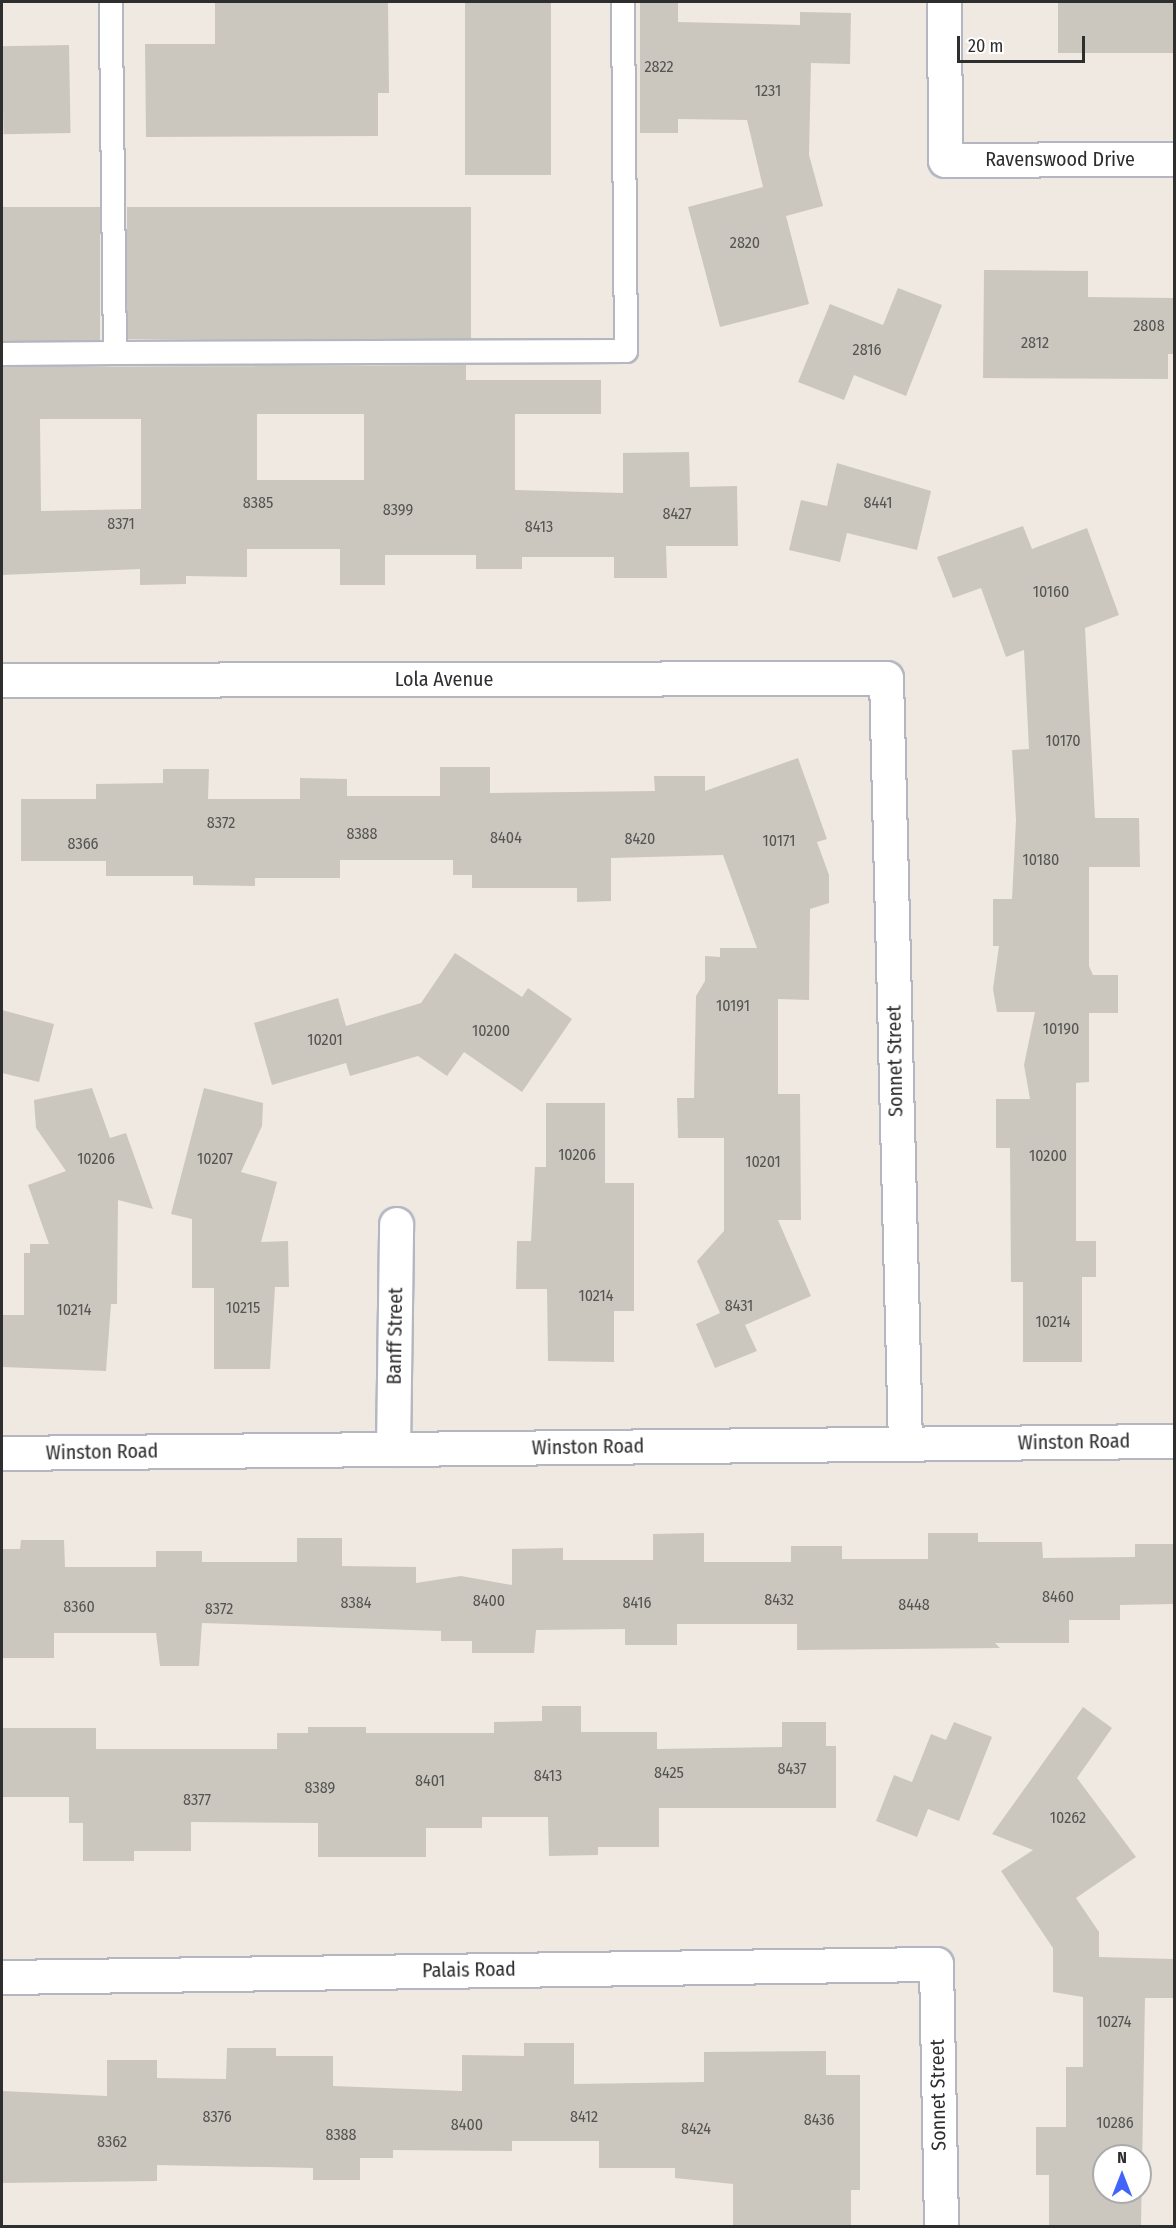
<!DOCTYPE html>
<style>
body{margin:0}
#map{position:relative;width:1176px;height:2228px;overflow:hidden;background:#efe9e1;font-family:"Fira Sans Condensed",sans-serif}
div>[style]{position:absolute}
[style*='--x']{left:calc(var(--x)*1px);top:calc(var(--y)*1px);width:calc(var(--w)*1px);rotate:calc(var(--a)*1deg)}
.building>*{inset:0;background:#cbc7bf;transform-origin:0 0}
.roads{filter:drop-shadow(2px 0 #b4b7c1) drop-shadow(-2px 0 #b4b7c1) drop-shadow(0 2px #b4b7c1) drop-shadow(0 -2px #b4b7c1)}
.service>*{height:22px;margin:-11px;padding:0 11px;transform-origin:11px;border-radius:11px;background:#fff}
.minor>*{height:33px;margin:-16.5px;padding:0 16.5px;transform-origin:16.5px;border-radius:16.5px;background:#fff}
span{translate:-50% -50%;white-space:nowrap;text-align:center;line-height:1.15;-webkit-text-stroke:6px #fff;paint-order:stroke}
.number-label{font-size:16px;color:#555452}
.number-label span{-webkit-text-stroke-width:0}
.street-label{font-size:20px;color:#2e2e2e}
.frame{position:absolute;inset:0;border:3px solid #2e2e2e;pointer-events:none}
.north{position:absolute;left:1092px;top:2144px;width:60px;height:60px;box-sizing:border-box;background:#fff;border:2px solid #ababab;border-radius:50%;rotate:0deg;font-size:16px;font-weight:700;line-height:24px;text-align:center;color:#2e2e2e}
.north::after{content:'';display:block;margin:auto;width:21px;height:27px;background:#4264fb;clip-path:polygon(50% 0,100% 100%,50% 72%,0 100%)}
.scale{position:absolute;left:957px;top:36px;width:128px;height:27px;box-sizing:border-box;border:3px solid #2e2e2e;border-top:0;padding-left:8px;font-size:18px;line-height:21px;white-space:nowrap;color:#2e2e2e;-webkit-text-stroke:4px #fff;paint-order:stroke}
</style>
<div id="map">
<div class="building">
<i style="clip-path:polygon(215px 2px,388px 2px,389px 93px,378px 93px,378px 136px,146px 137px,145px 44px,215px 44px)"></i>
<i style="left:465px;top:2px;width:86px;height:173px"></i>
<i style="clip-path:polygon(640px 2px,678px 2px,678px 22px,800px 25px,800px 12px,851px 13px,850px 64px,811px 63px,809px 155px,823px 206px,786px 216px,809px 304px,720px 327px,688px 207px,763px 187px,747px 120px,678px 119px,678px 133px,640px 133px)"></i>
<i style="left:1058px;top:2px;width:116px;height:51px"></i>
<i style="left:69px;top:45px;width:88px;height:67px;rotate:89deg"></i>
<i style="left:2px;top:207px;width:98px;height:134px"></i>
<i style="left:127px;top:207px;width:344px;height:132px"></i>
<i style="clip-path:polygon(984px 270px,1088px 271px,1088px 297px,1174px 298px,1174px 354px,1168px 354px,1168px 379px,983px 378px)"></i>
<i style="clip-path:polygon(898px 288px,942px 305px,906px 396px,854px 375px,844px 400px,798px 382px,830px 304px,883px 325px)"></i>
<i style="clip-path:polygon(evenodd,466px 365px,466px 380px,601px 380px,601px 414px,515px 414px,515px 490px,623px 493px,623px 453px,689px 452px,690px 487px,737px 486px,738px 546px,666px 546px,667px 578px,614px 578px,614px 557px,522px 557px,522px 569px,476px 569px,476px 555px,385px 555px,385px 585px,340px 585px,340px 549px,247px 549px,247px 577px,186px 576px,186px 584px,140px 585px,140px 569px,2px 575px,2px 367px,466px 365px,257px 414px,364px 414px,364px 480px,257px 480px,257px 414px,466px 365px,40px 419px,141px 419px,141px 509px,41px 511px,40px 419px)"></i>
<i style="clip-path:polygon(837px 463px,931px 491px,917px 550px,847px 533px,840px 562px,789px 550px,801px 500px,827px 506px)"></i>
<i style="clip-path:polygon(1023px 526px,1032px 549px,1087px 528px,1119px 615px,1085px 628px,1095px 818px,1139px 818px,1140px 867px,1089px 867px,1089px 966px,1093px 975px,1118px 975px,1118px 1013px,1089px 1013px,1089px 1082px,1076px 1083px,1076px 1241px,1096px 1241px,1096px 1277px,1082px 1277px,1082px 1362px,1023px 1362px,1023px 1282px,1011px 1282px,1010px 1148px,996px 1148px,996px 1099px,1030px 1099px,1024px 1065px,1035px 1012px,997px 1012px,993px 989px,999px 946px,993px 946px,993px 899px,1012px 899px,1016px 820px,1012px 750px,1029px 749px,1024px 650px,1006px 657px,981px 588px,953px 598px,937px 557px)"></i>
<i style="clip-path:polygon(798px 758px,827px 839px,817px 842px,829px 875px,829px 903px,810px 909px,809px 1000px,778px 999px,778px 1094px,800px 1094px,801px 1220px,778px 1220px,811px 1296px,745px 1325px,757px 1351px,715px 1368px,696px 1324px,720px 1313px,697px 1261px,724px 1231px,724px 1138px,678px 1138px,677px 1098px,694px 1098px,696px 996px,705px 981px,705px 956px,720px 957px,720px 948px,757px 948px,723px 855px,611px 858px,611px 901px,577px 902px,577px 888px,472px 888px,472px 875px,453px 875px,453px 860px,340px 860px,340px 878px,255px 878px,255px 886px,193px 885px,193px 876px,106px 876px,106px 861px,21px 861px,21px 799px,96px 799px,96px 784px,163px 783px,163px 769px,209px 769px,208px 799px,300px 799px,300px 778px,347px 779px,347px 796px,440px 796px,440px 767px,490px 767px,490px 793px,655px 791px,654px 776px,705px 776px,705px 791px)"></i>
<i style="clip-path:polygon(455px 953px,522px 997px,528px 988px,572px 1019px,522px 1092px,464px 1052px,447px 1076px,418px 1056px,350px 1076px,346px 1063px,272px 1085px,254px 1023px,338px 998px,346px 1026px,421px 1003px)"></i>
<i style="clip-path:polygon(2px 1010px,54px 1024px,39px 1082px,2px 1073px)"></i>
<i style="clip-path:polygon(92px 1088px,110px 1138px,126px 1133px,153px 1209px,118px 1200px,117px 1304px,111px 1304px,106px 1371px,2px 1367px,2px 1315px,24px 1315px,24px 1253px,30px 1253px,30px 1244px,49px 1244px,28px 1185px,66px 1171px,36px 1128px,34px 1100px)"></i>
<i style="clip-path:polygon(204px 1088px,263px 1103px,262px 1126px,241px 1172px,277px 1182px,261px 1242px,288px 1241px,289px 1287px,275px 1287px,270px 1369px,214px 1369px,214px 1288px,192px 1288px,192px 1219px,171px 1214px)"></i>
<i style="clip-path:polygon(546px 1103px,605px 1103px,605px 1183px,634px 1183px,634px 1311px,614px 1311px,614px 1362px,548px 1361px,547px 1289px,516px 1289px,517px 1241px,531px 1241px,535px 1167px,546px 1167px)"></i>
<i style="clip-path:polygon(704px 1533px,704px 1562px,791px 1562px,791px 1546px,842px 1546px,842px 1559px,928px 1559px,928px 1533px,978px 1533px,978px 1542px,1042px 1542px,1043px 1558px,1135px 1557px,1135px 1544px,1174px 1544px,1174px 1604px,1120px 1605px,1120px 1620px,1069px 1620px,1069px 1643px,995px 1643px,1000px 1648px,797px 1650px,797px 1624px,677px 1624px,677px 1645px,625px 1645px,625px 1629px,536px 1630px,534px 1653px,472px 1653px,472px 1641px,441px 1641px,441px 1631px,202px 1623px,199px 1666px,160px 1666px,156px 1633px,54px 1633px,54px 1658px,2px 1658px,2px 1549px,20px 1549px,21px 1540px,64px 1540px,65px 1567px,156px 1567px,156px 1551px,202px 1551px,202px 1562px,297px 1562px,297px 1538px,342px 1538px,342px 1566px,416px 1567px,416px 1583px,461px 1576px,512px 1585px,512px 1549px,563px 1548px,563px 1560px,653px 1560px,653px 1534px)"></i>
<i style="clip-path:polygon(542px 1706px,581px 1706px,581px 1732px,657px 1732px,657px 1749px,782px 1747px,782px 1722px,826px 1722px,826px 1746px,836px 1746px,836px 1808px,659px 1808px,659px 1847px,598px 1847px,598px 1855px,549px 1856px,548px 1817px,482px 1817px,482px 1828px,426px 1828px,426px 1857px,318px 1857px,318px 1823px,191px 1822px,191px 1851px,134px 1851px,134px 1861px,83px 1861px,83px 1823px,69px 1823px,69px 1797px,2px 1797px,2px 1728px,96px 1728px,96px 1749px,277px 1749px,277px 1733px,308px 1733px,308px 1727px,366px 1727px,366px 1733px,494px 1733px,494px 1722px,542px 1721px)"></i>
<i style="clip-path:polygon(evenodd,1083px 1707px,1112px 1728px,1077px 1778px,1136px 1857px,1076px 1898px,1099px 1932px,1099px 1957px,1174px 1959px,1174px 1998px,1145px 1998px,1141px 2226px,1049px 2226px,1049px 2175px,1036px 2175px,1036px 2127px,1066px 2127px,1066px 2067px,1083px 2067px,1083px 1997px,1053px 1992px,1053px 1948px,1001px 1871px,1033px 1850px,992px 1834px,1083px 1707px,1104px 2156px,1140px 2156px,1140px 2192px,1104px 2192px,1104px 2156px)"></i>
<i style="clip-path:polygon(954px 1722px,992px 1737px,959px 1821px,928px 1809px,917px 1837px,876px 1821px,894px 1775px,912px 1782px,931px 1734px,946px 1740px)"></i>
<i style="clip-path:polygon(524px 2043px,574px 2043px,574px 2084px,704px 2082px,704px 2052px,826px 2051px,826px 2075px,860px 2075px,860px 2190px,851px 2190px,851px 2226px,733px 2226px,733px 2184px,675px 2178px,675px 2168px,599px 2168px,599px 2141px,512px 2141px,512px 2151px,393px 2150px,393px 2158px,360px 2158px,360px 2180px,313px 2180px,313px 2168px,157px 2165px,157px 2181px,2px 2183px,2px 2091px,107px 2096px,107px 2060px,157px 2060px,157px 2078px,226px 2079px,227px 2048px,276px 2048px,276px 2056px,333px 2056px,333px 2086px,462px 2091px,462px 2055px,524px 2056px)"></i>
</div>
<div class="roads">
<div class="service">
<i style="--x:115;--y:353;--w:511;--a:-0.22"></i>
<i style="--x:626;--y:351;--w:349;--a:-90.5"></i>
<i style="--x:2;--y:354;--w:113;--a:-0.5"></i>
<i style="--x:115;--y:353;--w:351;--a:-90.7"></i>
</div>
<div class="minor">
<i style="--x:944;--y:2;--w:158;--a:89.6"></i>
<i style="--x:945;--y:160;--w:229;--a:-0.3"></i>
<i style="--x:2;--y:680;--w:884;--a:-0.13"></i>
<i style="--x:886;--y:678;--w:766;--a:88.58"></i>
<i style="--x:393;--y:1449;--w:225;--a:-89.2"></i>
<i style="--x:2;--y:1453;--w:1172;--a:-0.59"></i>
<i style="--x:2;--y:1977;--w:934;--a:-0.8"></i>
<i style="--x:936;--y:1964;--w:262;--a:88.9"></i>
</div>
</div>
<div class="number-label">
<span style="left:659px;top:67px">2822</span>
<span style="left:768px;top:91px">1231</span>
<span style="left:745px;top:243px">2820</span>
<span style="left:1149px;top:326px">2808</span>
<span style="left:1035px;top:343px">2812</span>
<span style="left:867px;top:350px">2816</span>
<span style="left:258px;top:503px">8385</span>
<span style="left:878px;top:503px">8441</span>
<span style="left:398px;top:510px">8399</span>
<span style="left:677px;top:514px">8427</span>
<span style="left:121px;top:524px">8371</span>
<span style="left:539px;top:527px">8413</span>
<span style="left:1051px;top:592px">10160</span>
<span style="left:1063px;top:741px">10170</span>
<span style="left:221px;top:823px">8372</span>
<span style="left:362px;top:834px">8388</span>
<span style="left:506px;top:838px">8404</span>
<span style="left:640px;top:839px">8420</span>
<span style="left:779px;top:841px">10171</span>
<span style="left:83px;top:844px">8366</span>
<span style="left:1041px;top:860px">10180</span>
<span style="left:733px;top:1006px">10191</span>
<span style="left:1061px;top:1029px">10190</span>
<span style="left:491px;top:1031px">10200</span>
<span style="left:325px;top:1040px">10201</span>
<span style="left:577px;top:1155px">10206</span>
<span style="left:1048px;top:1156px">10200</span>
<span style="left:96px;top:1159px">10206</span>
<span style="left:215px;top:1159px">10207</span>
<span style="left:763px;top:1162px">10201</span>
<span style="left:596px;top:1296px">10214</span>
<span style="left:739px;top:1306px">8431</span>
<span style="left:243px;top:1308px">10215</span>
<span style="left:74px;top:1310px">10214</span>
<span style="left:1053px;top:1322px">10214</span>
<span style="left:1058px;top:1597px">8460</span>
<span style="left:779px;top:1600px">8432</span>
<span style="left:489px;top:1601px">8400</span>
<span style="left:356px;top:1603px">8384</span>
<span style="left:637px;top:1603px">8416</span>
<span style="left:914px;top:1605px">8448</span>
<span style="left:79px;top:1607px">8360</span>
<span style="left:219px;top:1609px">8372</span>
<span style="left:792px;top:1769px">8437</span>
<span style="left:669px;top:1773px">8425</span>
<span style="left:548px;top:1776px">8413</span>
<span style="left:430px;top:1781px">8401</span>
<span style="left:320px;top:1788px">8389</span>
<span style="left:197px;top:1800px">8377</span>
<span style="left:1068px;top:1818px">10262</span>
<span style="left:1114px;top:2022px">10274</span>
<span style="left:217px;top:2117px">8376</span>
<span style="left:584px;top:2117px">8412</span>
<span style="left:819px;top:2120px">8436</span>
<span style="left:1115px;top:2123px">10286</span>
<span style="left:467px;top:2125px">8400</span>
<span style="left:696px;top:2129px">8424</span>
<span style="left:341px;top:2135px">8388</span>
<span style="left:112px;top:2142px">8362</span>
</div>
<div class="street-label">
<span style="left:1060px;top:159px">Ravenswood Drive</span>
<span style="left:444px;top:679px">Lola Avenue</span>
<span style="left:895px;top:1061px;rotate:-91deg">Sonnet Street</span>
<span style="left:395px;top:1336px;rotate:-89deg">Banff Street</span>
<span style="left:1074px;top:1442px;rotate:-1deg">Winston Road</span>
<span style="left:588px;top:1447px;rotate:-1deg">Winston Road</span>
<span style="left:102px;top:1452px;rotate:-1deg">Winston Road</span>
<span style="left:469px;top:1970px;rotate:-1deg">Palais Road</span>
<span style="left:938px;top:2095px;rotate:-91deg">Sonnet Street</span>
</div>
<div class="frame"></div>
<div class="north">N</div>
<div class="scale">20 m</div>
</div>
